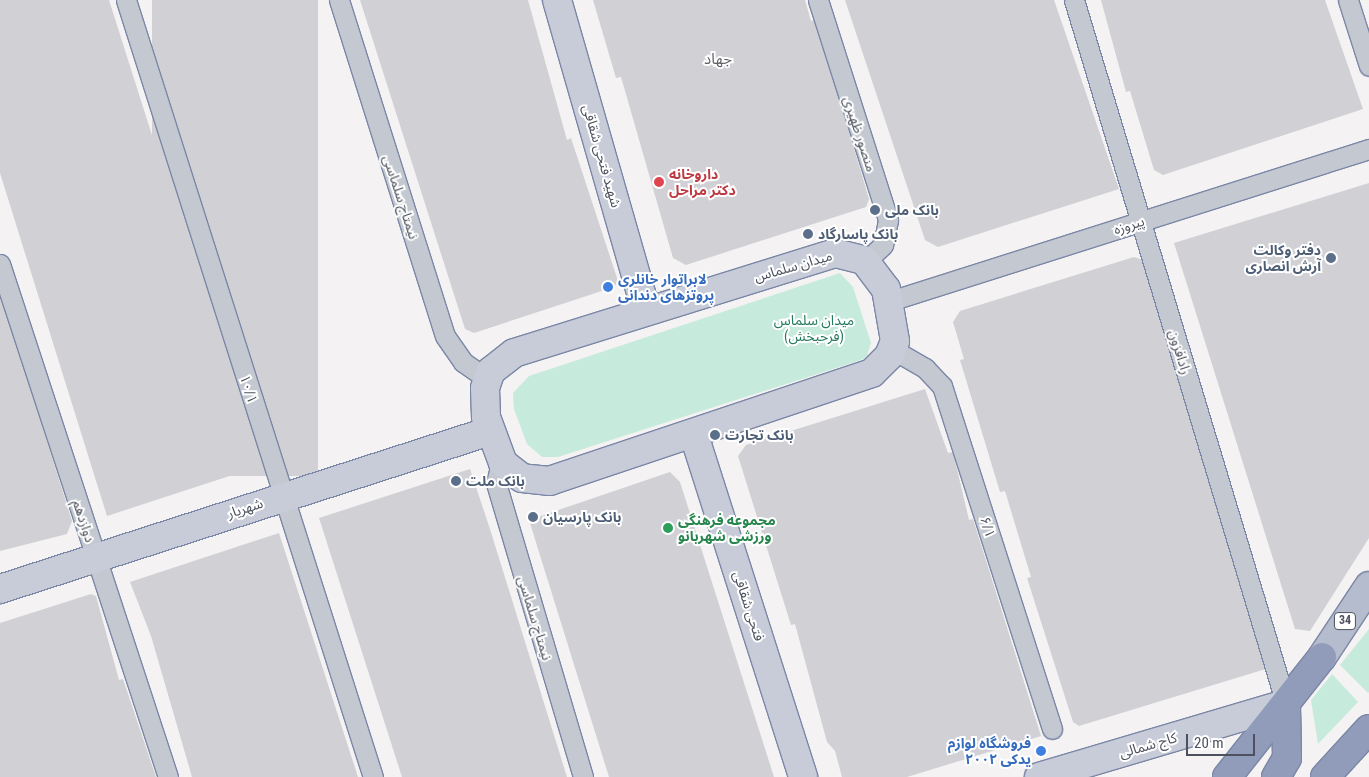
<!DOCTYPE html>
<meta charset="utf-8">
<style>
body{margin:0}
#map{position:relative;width:1369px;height:777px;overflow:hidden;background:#f4f2f2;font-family:"Roboto Condensed","Noto Sans Arabic",sans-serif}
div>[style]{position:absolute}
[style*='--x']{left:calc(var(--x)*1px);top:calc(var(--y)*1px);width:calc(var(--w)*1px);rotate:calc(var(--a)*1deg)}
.green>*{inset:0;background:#c6ebdc}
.building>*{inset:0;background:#d0d0d5;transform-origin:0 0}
.roads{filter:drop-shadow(1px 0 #7b87a6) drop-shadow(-1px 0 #7b87a6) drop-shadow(0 1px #7b87a6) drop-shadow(0 -1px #7b87a6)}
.street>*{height:19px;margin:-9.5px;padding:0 9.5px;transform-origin:9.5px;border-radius:9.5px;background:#c4c9d1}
.secondary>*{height:28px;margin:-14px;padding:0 14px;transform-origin:14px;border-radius:14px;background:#c7ccd8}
.primary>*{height:28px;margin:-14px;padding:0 14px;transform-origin:14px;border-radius:14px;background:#b5bccd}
.highway>*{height:28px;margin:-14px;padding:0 14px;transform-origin:14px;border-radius:14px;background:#909cba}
.dots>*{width:14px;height:14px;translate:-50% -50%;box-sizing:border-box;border:2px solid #fff;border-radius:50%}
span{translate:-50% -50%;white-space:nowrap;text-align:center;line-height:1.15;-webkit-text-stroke:4px #fff;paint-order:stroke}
.shield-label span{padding:1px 4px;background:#fff;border:1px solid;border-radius:4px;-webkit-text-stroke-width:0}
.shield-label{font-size:12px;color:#4c515d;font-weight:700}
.street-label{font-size:14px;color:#4c515d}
.health-label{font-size:14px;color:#be3a42;font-weight:700}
.left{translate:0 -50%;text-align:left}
.service-label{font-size:14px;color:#4e5e75;font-weight:700}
.right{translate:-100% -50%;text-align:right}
.shop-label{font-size:14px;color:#366cbe;font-weight:700}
.park-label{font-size:14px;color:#23785f}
.leisure-label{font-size:14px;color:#27864d;font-weight:700}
.neighbourhood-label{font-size:15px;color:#5f6166}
.scale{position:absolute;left:1186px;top:734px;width:69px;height:22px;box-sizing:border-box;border:2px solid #4c515d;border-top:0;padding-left:6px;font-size:15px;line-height:18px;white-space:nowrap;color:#4c515d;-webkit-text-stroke:4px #fff;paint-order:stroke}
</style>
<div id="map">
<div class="green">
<i style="clip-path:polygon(840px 273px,853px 287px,871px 343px,867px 356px,861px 360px,558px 457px,542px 457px,527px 444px,514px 409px,513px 393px,529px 376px)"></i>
<i style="clip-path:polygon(1369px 629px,1369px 692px,1368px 693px,1340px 665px)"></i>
<i style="clip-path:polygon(1332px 674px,1358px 702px,1318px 744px,1311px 700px)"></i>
</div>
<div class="building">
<i style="clip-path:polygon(0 0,109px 0,239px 409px,254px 468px,107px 516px,0 173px)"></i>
<i style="left:152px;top:0;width:166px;height:476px"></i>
<i style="clip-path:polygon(360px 0,528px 0,567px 140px,571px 138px,618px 281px,614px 287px,474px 333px,465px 329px)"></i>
<i style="clip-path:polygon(593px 0,805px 0,811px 21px,815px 20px,842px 108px,869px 199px,866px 207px,686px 265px,673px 258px,621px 77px,616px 78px)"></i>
<i style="clip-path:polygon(845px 0,1054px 0,1119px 189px,938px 247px,925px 240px)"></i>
<i style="clip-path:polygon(1101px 0,1325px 0,1363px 109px,1163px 175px,1154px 170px,1130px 91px,1126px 92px)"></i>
<i style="clip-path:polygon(1369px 183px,1369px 538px,1310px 631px,1295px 629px,1174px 243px)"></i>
<i style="clip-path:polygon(1134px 257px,1143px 260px,1269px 668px,1079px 726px,1073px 722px,1027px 578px,1031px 577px,1005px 491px,1000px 492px,960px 360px,964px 359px,953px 322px,960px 311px)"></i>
<i style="clip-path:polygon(0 291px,72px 521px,67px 534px,0 551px)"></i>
<i style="clip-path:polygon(925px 389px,948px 453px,953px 452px,969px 520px,973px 519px,1041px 736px,907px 777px,842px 777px,835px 751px,827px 742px,795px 624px,791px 625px,738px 456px,746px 445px)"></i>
<i style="clip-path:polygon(470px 469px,490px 529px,567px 777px,402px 777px,319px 518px)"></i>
<i style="clip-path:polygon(670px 472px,680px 482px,774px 777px,609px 777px,529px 520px)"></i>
<i style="clip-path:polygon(279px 533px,358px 777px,192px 777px,151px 636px,130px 582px)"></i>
<i style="clip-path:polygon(91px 594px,96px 596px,119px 680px,123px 679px,156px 777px,0 777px,0 623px)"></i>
</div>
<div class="roads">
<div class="street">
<i style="--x:126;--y:0;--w:815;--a:72.37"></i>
<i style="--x:339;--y:0;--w:352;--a:72.5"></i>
<i style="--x:445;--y:336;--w:32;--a:55"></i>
<i style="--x:463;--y:362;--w:29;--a:35"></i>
<i style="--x:818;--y:0;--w:231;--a:72.3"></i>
<i style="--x:888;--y:220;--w:25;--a:101"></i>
<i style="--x:883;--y:245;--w:23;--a:137"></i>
<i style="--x:1074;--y:0;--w:735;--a:73.24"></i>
<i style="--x:1348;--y:0;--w:69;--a:72.3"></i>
<i style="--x:0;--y:264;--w:540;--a:71.87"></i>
<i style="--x:890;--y:301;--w:503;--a:-17.61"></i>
<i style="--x:892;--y:349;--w:38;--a:30"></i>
<i style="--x:925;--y:368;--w:25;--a:47"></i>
<i style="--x:942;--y:386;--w:360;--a:72.2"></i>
<i style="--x:502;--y:459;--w:25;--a:104"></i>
<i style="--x:496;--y:483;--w:307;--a:73.5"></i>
</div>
<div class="secondary">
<i style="--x:557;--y:0;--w:323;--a:74"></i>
<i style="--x:835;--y:253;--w:30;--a:14"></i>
<i style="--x:864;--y:260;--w:36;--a:53"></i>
<i style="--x:886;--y:289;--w:53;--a:80.2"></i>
<i style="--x:895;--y:341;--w:16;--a:112"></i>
<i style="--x:889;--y:356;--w:24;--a:135"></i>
<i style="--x:872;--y:373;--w:340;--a:161.5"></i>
<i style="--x:550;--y:481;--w:28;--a:-174"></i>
<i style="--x:522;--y:478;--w:24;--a:-142"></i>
<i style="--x:503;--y:463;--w:49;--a:-110.3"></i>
<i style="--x:486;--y:417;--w:29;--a:-92"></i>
<i style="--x:485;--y:388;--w:18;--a:-71"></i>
<i style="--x:491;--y:371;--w:29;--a:-38"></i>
<i style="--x:514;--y:353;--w:336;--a:-17.3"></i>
<i style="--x:694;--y:435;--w:359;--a:72.3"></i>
<i style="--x:0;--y:589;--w:515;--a:-17.87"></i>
<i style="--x:1039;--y:777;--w:258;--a:-16.5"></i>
</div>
<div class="primary">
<i style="--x:1322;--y:657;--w:85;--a:-56.5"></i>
</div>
<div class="highway">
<i style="--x:1227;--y:777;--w:153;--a:-51.6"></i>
<i style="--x:1276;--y:777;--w:22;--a:-60"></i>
<i style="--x:1287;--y:758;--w:54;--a:-91.1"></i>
<i style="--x:1325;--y:777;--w:65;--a:-47.5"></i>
</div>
</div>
<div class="dots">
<i style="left:659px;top:182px;background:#e0444e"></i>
<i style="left:875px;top:210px;background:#5c6f8a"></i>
<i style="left:808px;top:234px;background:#5c6f8a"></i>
<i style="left:1331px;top:258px;background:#5c6f8a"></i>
<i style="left:608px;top:287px;background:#3f7fe0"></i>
<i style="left:715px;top:435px;background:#5c6f8a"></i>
<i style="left:456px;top:481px;background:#5c6f8a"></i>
<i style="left:533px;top:517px;background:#5c6f8a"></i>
<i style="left:668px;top:528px;background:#2e9e5b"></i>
<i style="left:1041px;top:751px;background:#3f7fe0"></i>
</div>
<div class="shield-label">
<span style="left:1345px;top:621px">34</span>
</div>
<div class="street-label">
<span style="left:860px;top:134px;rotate:72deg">منصور ظهیری</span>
<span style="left:602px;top:156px;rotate:74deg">شهید فتحی شقاقی</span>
<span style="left:401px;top:197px;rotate:72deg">نیمتاج سلماسی</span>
<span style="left:1129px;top:225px;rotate:-18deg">پیروزه</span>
<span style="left:793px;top:266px;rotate:-16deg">میدان سلماس</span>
<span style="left:1180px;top:352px;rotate:73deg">رادافزون</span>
<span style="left:249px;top:389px;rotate:72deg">۱۰/۱</span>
<span style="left:245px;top:508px;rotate:-18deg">شهریار</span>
<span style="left:84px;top:521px;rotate:72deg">دوازدهم</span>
<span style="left:988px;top:527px;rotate:72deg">۶/۱</span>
<span style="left:749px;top:606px;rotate:72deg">فتحی شقاقی</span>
<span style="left:535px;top:618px;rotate:73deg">نیمتاج سلماسی</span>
<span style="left:1148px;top:745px;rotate:-16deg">کاج شمالی</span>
</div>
<div class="health-label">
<span class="left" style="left:669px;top:182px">داروخانه<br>دکتر مراحل</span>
</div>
<div class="service-label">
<span class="left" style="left:885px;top:210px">بانک ملی</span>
<span class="left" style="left:818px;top:234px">بانک پاسارگاد</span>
<span class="right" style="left:1321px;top:258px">دفتر وکالت<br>آرش انصاری</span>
<span class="left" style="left:725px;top:435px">بانک تجارت</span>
<span class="left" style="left:466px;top:481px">بانک ملت</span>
<span class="left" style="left:543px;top:517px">بانک پارسیان</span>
</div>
<div class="shop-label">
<span class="left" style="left:618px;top:287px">لابراتوار خانلری<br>پروتزهای دندانی</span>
<span class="right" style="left:1031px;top:751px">فروشگاه لوازم<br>یدکی ۲۰۰۲</span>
</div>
<div class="park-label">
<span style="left:814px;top:328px">میدان سلماس<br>(فرحبخش)</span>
</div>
<div class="leisure-label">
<span class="left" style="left:678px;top:528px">مجموعه فرهنگی<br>ورزشی شهربانو</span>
</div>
<div class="neighbourhood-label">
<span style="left:718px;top:60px">جهاد</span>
</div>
<div class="scale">20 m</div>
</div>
